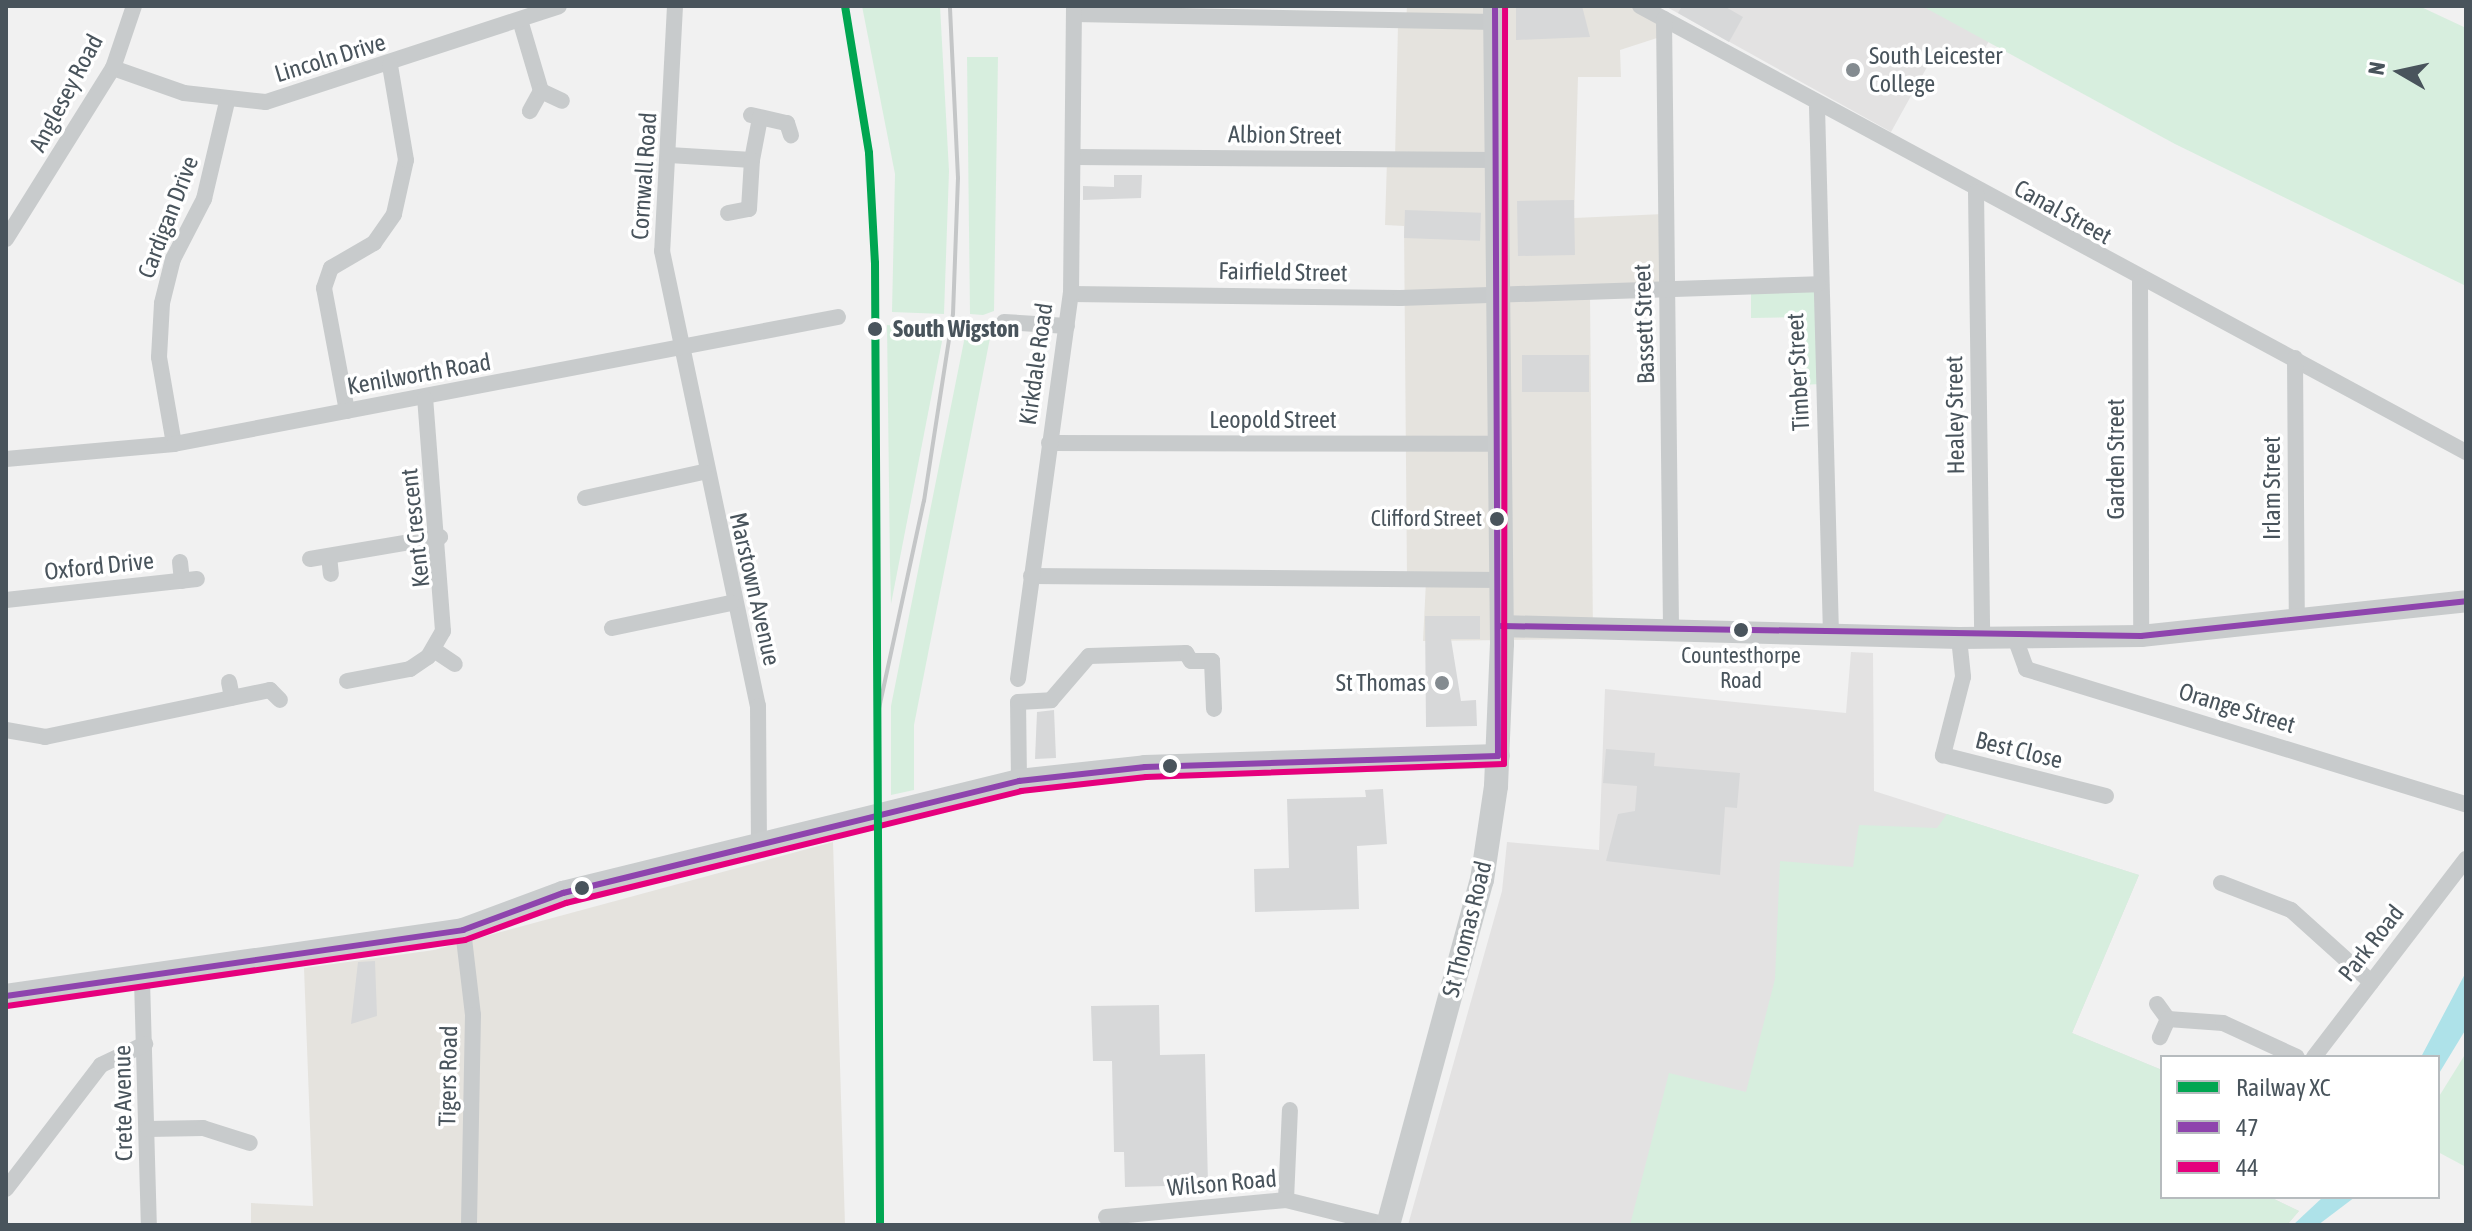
<!DOCTYPE html>
<style>
body{margin:0}
#map{position:relative;width:2472px;height:1231px;overflow:hidden;background:#f1f1f1;font-family:"Asap Condensed",sans-serif}
div>[style]{position:absolute}
[style*='--x']{left:calc(var(--x)*1px);top:calc(var(--y)*1px);width:calc(var(--w)*1px);rotate:calc(var(--a)*1deg)}
.commercial>*{inset:0;background:#e5e3de}
.education>*{inset:0;background:#e3e2e2}
.green>*{inset:0;background:#d7eede}
.water>*{inset:0;background:#aee2e9}
.building>*{inset:0;background:#d7d8d9;transform-origin:0 0}
.minor>*{height:16px;margin:-8px;padding:0 8px;transform-origin:8px;border-radius:8px;background:#c8cbcc}
.tertiary>*{height:22px;margin:-11px;padding:0 11px;transform-origin:11px;border-radius:11px;background:#c8cbcc}
.secondary>*{height:24px;margin:-12px;padding:0 12px;transform-origin:12px;border-radius:12px;background:#c9cccd}
.rail>*{height:4px;margin:-2px;padding:0 2px;transform-origin:2px;border-radius:2px;background:#c4c6c7}
.bus-1>*{height:6px;margin:-3px;padding:0 3px;transform-origin:3px;border-radius:3px;background:#8e44ad}
.bus-2>*{height:6px;margin:-3px;padding:0 3px;transform-origin:3px;border-radius:3px;background:#e5007d}
.rail-1>*{height:8px;margin:-4px;padding:0 4px;transform-origin:4px;border-radius:4px;background:#00a651}
.dots>*{width:22px;height:22px;translate:-50% -50%;box-sizing:border-box;border:4px solid #fff;border-radius:50%}
span{translate:-50% -50%;white-space:nowrap;text-align:center;line-height:1.15;-webkit-text-stroke:7px #fff;paint-order:stroke}
.bus-label{font-size:22px;color:#49545c}
.right{translate:-100% -50%;text-align:right}
.poi-label{font-size:24px;color:#49545c}
.left{translate:0 -50%;text-align:left}
.street-label{font-size:24px;color:#49545c}
.stop-label{font-size:24px;color:#49545c;font-weight:700}
.frame{position:absolute;inset:0;border:8px solid #49545c;pointer-events:none}
.legend{position:absolute;left:2160px;top:1055px;width:280px;height:144px;box-sizing:border-box;background:#fff;border:2px solid #b6bbbe;margin:0;padding:10px 14px;list-style:none;font-size:24px;color:#49545c}
.legend li{display:flex;align-items:center;gap:16px;height:40px}
.legend b{width:40px;border:2px solid #b6bbbe}
.north{position:absolute;left:2360px;top:32px;width:80px;height:80px;-webkit-text-stroke:6px #fff;paint-order:stroke;rotate:279deg;font-size:22px;font-weight:700;line-height:32px;text-align:center;color:#49545c}
.north::after{content:'';display:block;margin:auto;width:28px;height:36px;background:#49545c;clip-path:polygon(50% 0,100% 100%,50% 72%,0 100%)}
</style>
<div id="map">
<div class="commercial">
<i style="clip-path:polygon(1407px 6px,1640px 6px,1664px 19px,1657px 38px,1620px 50px,1621px 77px,1578px 77px,1574px 218px,1664px 214px,1668px 290px,1590px 294px,1593px 639px,1423px 641px,1426px 581px,1407px 580px,1404px 226px,1385px 225px,1387px 160px,1395px 159px,1398px 24px,1406px 24px)"></i>
<i style="clip-path:polygon(833px 842px,845px 1225px,251px 1225px,251px 1203px,313px 1206px,304px 968px,434px 950px)"></i>
</div>
<div class="education">
<i style="clip-path:polygon(1665px 6px,1925px 6px,1989px 41px,1974px 68px,1937px 49px,1891px 132px)"></i>
<i style="clip-path:polygon(1851px 652px,1873px 653px,1874px 791px,2139px 875px,2072px 1033px,2162px 1070px,2162px 1197px,2270px 1197px,2299px 1211px,2287px 1225px,1408px 1225px,1502px 891px,1507px 842px,1599px 850px,1605px 689px,1846px 713px)"></i>
</div>
<div class="green">
<i style="clip-path:polygon(862px 6px,940px 6px,949px 171px,944px 314px,892px 312px,895px 174px)"></i>
<i style="clip-path:polygon(1922px 6px,2419px 6px,2466px 28px,2466px 286px,2175px 144px)"></i>
<i style="clip-path:polygon(967px 57px,998px 57px,994px 311px,983px 315px,970px 314px)"></i>
<i style="clip-path:polygon(1819px 289px,1820px 384px,1802px 385px,1802px 317px,1751px 318px,1751px 291px)"></i>
<i style="clip-path:polygon(887px 325px,944px 331px,891px 604px,890px 565px)"></i>
<i style="clip-path:polygon(966px 331px,991px 333px,914px 725px,914px 790px,891px 795px,891px 706px)"></i>
<i style="clip-path:polygon(1947px 814px,2139px 875px,2072px 1033px,2162px 1070px,2162px 1197px,2270px 1197px,2299px 1211px,2287px 1225px,1630px 1225px,1669px 1073px,1746px 1092px,1775px 979px,1780px 861px,1853px 867px,1859px 825px,1937px 828px)"></i>
<i style="clip-path:polygon(2466px 1053px,2466px 1167px,2438px 1152px,2438px 1098px)"></i>
</div>
<div class="water">
<i style="clip-path:polygon(2466px 972px,2466px 1029px,2438px 1075px,2438px 1057px,2421px 1057px)"></i>
<i style="clip-path:polygon(2323px 1197px,2355px 1197px,2318px 1225px,2293px 1225px)"></i>
</div>
<div class="building">
<i style="clip-path:polygon(1516px 6px,1582px 6px,1590px 37px,1516px 40px)"></i>
<i style="clip-path:polygon(1682px 6px,1724px 6px,1743px 17px,1729px 42px,1678px 13px)"></i>
<i style="clip-path:polygon(1114px 175px,1142px 175px,1141px 198px,1083px 200px,1083px 186px,1114px 187px)"></i>
<i style="left:1574px;top:200px;width:55px;height:57px;rotate:89deg"></i>
<i style="left:1405px;top:210px;width:76px;height:28px;rotate:2deg"></i>
<i style="left:1522px;top:355px;width:67px;height:37px"></i>
<i style="clip-path:polygon(1425px 616px,1480px 616px,1480px 639px,1451px 639px,1461px 701px,1476px 700px,1477px 726px,1426px 727px)"></i>
<i style="clip-path:polygon(1054px 710px,1056px 758px,1035px 759px,1037px 712px)"></i>
<i style="clip-path:polygon(1606px 749px,1655px 753px,1654px 766px,1740px 773px,1737px 808px,1725px 807px,1720px 875px,1606px 861px,1618px 814px,1635px 811px,1637px 786px,1603px 783px)"></i>
<i style="clip-path:polygon(1383px 789px,1387px 844px,1357px 846px,1359px 909px,1255px 912px,1254px 869px,1289px 868px,1287px 799px,1366px 797px,1365px 790px)"></i>
<i style="clip-path:polygon(375px 961px,377px 1016px,351px 1024px,358px 962px)"></i>
<i style="clip-path:polygon(1159px 1005px,1160px 1055px,1205px 1054px,1208px 1185px,1125px 1187px,1124px 1152px,1114px 1152px,1112px 1061px,1093px 1061px,1091px 1006px)"></i>
</div>
<div class="minor">
<i style="--x:675;--y:6;--w:245;--a:93"></i>
<i style="--x:662;--y:251;--w:465;--a:78.1"></i>
<i style="--x:758;--y:706;--w:137;--a:89.6"></i>
<i style="--x:1640;--y:6;--w:939;--a:28.37"></i>
<i style="--x:1074;--y:14;--w:421;--a:1.1"></i>
<i style="--x:1664;--y:19;--w:609;--a:89.34"></i>
<i style="--x:520;--y:20;--w:74;--a:73.5"></i>
<i style="--x:541;--y:91;--w:23;--a:119"></i>
<i style="--x:113;--y:68;--w:75;--a:19.4"></i>
<i style="--x:184;--y:93;--w:82;--a:6.3"></i>
<i style="--x:266;--y:102;--w:308;--a:-18.1"></i>
<i style="--x:541;--y:91;--w:23;--a:25"></i>
<i style="--x:1817;--y:107;--w:528;--a:88.48"></i>
<i style="--x:751;--y:115;--w:37;--a:13"></i>
<i style="--x:787;--y:123;--w:13;--a:72"></i>
<i style="--x:669;--y:155;--w:83;--a:3.4"></i>
<i style="--x:752;--y:160;--w:43;--a:-79.2"></i>
<i style="--x:1073;--y:157;--w:424;--a:0.4"></i>
<i style="--x:1976;--y:192;--w:446;--a:89.2"></i>
<i style="--x:728;--y:213;--w:21;--a:-11"></i>
<i style="--x:749;--y:209;--w:49;--a:-86.5"></i>
<i style="--x:6;--y:239;--w:202;--a:-58"></i>
<i style="--x:113;--y:68;--w:65;--a:-71.3"></i>
<i style="--x:2140;--y:282;--w:354;--a:89.8"></i>
<i style="--x:1071;--y:294;--w:329;--a:0.7"></i>
<i style="--x:1400;--y:298;--w:418;--a:-1.9"></i>
<i style="--x:1004;--y:322;--w:63;--a:3.6"></i>
<i style="--x:2295;--y:358;--w:260;--a:89.6"></i>
<i style="--x:347;--y:411;--w:125;--a:-100.6"></i>
<i style="--x:324;--y:288;--w:21;--a:-71"></i>
<i style="--x:331;--y:268;--w:50;--a:-30.2"></i>
<i style="--x:374;--y:243;--w:35;--a:-55"></i>
<i style="--x:394;--y:214;--w:55;--a:-77.5"></i>
<i style="--x:406;--y:160;--w:96;--a:-99.6"></i>
<i style="--x:1049;--y:443;--w:448;--a:0.1"></i>
<i style="--x:174;--y:444;--w:88;--a:-99.8"></i>
<i style="--x:159;--y:357;--w:54;--a:-86.8"></i>
<i style="--x:162;--y:303;--w:45;--a:-76"></i>
<i style="--x:173;--y:259;--w:68;--a:-62.7"></i>
<i style="--x:204;--y:199;--w:100;--a:-76.7"></i>
<i style="--x:6;--y:459;--w:169;--a:-5.1"></i>
<i style="--x:174;--y:444;--w:676;--a:-10.83"></i>
<i style="--x:585;--y:498;--w:121;--a:-12.4"></i>
<i style="--x:329;--y:556;--w:18;--a:84"></i>
<i style="--x:310;--y:559;--w:132;--a:-9.6"></i>
<i style="--x:180;--y:562;--w:19;--a:84"></i>
<i style="--x:1031;--y:576;--w:470;--a:0.5"></i>
<i style="--x:6;--y:600;--w:192;--a:-6.3"></i>
<i style="--x:612;--y:628;--w:122;--a:-11.9"></i>
<i style="--x:1959;--y:638;--w:39;--a:84"></i>
<i style="--x:1963;--y:677;--w:81;--a:104.4"></i>
<i style="--x:1943;--y:755;--w:168;--a:14.1"></i>
<i style="--x:2015;--y:638;--w:33;--a:70"></i>
<i style="--x:2026;--y:669;--w:460;--a:17.1"></i>
<i style="--x:434;--y:650;--w:25;--a:34"></i>
<i style="--x:1018;--y:679;--w:389;--a:-82.2"></i>
<i style="--x:1071;--y:294;--w:288;--a:-89.4"></i>
<i style="--x:347;--y:681;--w:64;--a:-10.8"></i>
<i style="--x:410;--y:669;--w:22;--a:-34"></i>
<i style="--x:428;--y:657;--w:30;--a:-60"></i>
<i style="--x:443;--y:631;--w:233;--a:-94.4"></i>
<i style="--x:229;--y:682;--w:16;--a:79"></i>
<i style="--x:6;--y:730;--w:40;--a:10"></i>
<i style="--x:45;--y:737;--w:230;--a:-11.8"></i>
<i style="--x:270;--y:690;--w:14;--a:45"></i>
<i style="--x:1019;--y:781;--w:79;--a:-90.7"></i>
<i style="--x:1018;--y:702;--w:33;--a:-3"></i>
<i style="--x:1051;--y:700;--w:58;--a:-49.2"></i>
<i style="--x:1089;--y:656;--w:97;--a:-1.8"></i>
<i style="--x:1186;--y:653;--w:9;--a:58"></i>
<i style="--x:1191;--y:661;--w:21;--a:0"></i>
<i style="--x:1212;--y:661;--w:48;--a:87.6"></i>
<i style="--x:2221;--y:883;--w:75;--a:21.1"></i>
<i style="--x:2291;--y:910;--w:108;--a:42"></i>
<i style="--x:463;--y:930;--w:86;--a:83.3"></i>
<i style="--x:473;--y:1015;--w:210;--a:91.1"></i>
<i style="--x:142;--y:980;--w:245;--a:88.4"></i>
<i style="--x:2157;--y:1004;--w:19;--a:54"></i>
<i style="--x:2168;--y:1019;--w:20;--a:114"></i>
<i style="--x:2168;--y:1019;--w:55;--a:4.2"></i>
<i style="--x:2223;--y:1023;--w:81;--a:24.7"></i>
<i style="--x:2314;--y:1057;--w:250;--a:-52.5"></i>
<i style="--x:148;--y:1129;--w:55;--a:-1"></i>
<i style="--x:203;--y:1128;--w:49;--a:17.7"></i>
<i style="--x:6;--y:1189;--w:156;--a:-52.5"></i>
<i style="--x:101;--y:1065;--w:49;--a:-25.5"></i>
<i style="--x:1286;--y:1200;--w:90;--a:-87.5"></i>
<i style="--x:1106;--y:1217;--w:181;--a:-5.4"></i>
<i style="--x:1286;--y:1200;--w:104;--a:13.9"></i>
</div>
<div class="tertiary">
<i style="--x:1501;--y:626;--w:458;--a:1.5"></i>
<i style="--x:1959;--y:638;--w:182;--a:-0.6"></i>
<i style="--x:2141;--y:636;--w:327;--a:-6.1"></i>
</div>
<div class="secondary">
<i style="--x:6;--y:996;--w:462;--a:-8.2"></i>
<i style="--x:463;--y:930;--w:107;--a:-20.3"></i>
<i style="--x:563;--y:893;--w:470;--a:-13.8"></i>
<i style="--x:1019;--y:781;--w:127;--a:-6.3"></i>
<i style="--x:1145;--y:767;--w:353;--a:-1.8"></i>
<i style="--x:1388;--y:1225;--w:358;--a:-74.8"></i>
<i style="--x:1482;--y:880;--w:95;--a:-81.5"></i>
<i style="--x:1496;--y:786;--w:142;--a:-87.6"></i>
<i style="--x:1502;--y:644;--w:638;--a:-90.63"></i>
</div>
<div class="rail">
<i style="--x:878;--y:713;--w:217;--a:-77.8"></i>
<i style="--x:924;--y:501;--w:189;--a:-81.2"></i>
<i style="--x:953;--y:314;--w:136;--a:-87.9"></i>
<i style="--x:958;--y:178;--w:172;--a:-92.7"></i>
</div>
<div class="bus-1">
<i style="--x:1501;--y:626;--w:640;--a:0.9"></i>
<i style="--x:2141;--y:636;--w:327;--a:-6.1"></i>
<i style="--x:6;--y:996;--w:462;--a:-8.2"></i>
<i style="--x:463;--y:930;--w:107;--a:-20.3"></i>
<i style="--x:563;--y:893;--w:470;--a:-13.8"></i>
<i style="--x:1019;--y:781;--w:127;--a:-6.3"></i>
<i style="--x:1145;--y:767;--w:353;--a:-1.8"></i>
<i style="--x:1498;--y:756;--w:750;--a:-90.23"></i>
</div>
<div class="bus-2">
<i style="--x:7;--y:1006;--w:463;--a:-8.2"></i>
<i style="--x:465;--y:940;--w:108;--a:-20.1"></i>
<i style="--x:566;--y:903;--w:469;--a:-13.8"></i>
<i style="--x:1021;--y:791;--w:126;--a:-6.4"></i>
<i style="--x:1146;--y:777;--w:358;--a:-2.1"></i>
<i style="--x:1504;--y:764;--w:758;--a:-89.92"></i>
</div>
<div class="rail-1">
<i style="--x:845;--y:6;--w:149;--a:80.7"></i>
<i style="--x:869;--y:153;--w:110;--a:86.9"></i>
<i style="--x:875;--y:263;--w:962;--a:89.7"></i>
</div>
<div class="dots">
<i style="left:1853px;top:70px;background:#848b90"></i>
<i style="left:875px;top:329px;background:#49545c"></i>
<i style="left:1497px;top:519px;background:#49545c"></i>
<i style="left:1741px;top:630px;background:#49545c"></i>
<i style="left:1442px;top:683px;background:#848b90"></i>
<i style="left:1170px;top:766px;background:#49545c"></i>
<i style="left:582px;top:888px;background:#49545c"></i>
</div>
<div class="bus-label">
<span class="right" style="left:1482px;top:519px">Clifford Street</span>
<span style="left:1741px;top:668px">Countesthorpe<br>Road</span>
</div>
<div class="poi-label">
<span class="left" style="left:1869px;top:70px">South Leicester<br>College</span>
<span class="right" style="left:1426px;top:683px">St Thomas</span>
</div>
<div class="street-label">
<span style="left:330px;top:58px;rotate:-17deg">Lincoln Drive</span>
<span style="left:66px;top:93px;rotate:-62deg">Anglesey Road</span>
<span style="left:1285px;top:135px;rotate:1deg">Albion Street</span>
<span style="left:644px;top:176px;rotate:-86deg">Cornwall Road</span>
<span style="left:2063px;top:212px;rotate:29deg">Canal Street</span>
<span style="left:168px;top:217px;rotate:-69deg">Cardigan Drive</span>
<span style="left:1283px;top:272px;rotate:1deg">Fairfield Street</span>
<span style="left:1644px;top:324px;rotate:-92deg">Bassett Street</span>
<span style="left:1036px;top:364px;rotate:-82deg">Kirkdale Road</span>
<span style="left:1798px;top:372px;rotate:-93deg">Timber Street</span>
<span style="left:419px;top:374px;rotate:-10deg">Kenilworth Road</span>
<span style="left:1955px;top:415px;rotate:-91deg">Healey Street</span>
<span style="left:1273px;top:420px">Leopold Street</span>
<span style="left:2116px;top:459px;rotate:-90deg">Garden Street</span>
<span style="left:2272px;top:488px;rotate:-90deg">Irlam Street</span>
<span style="left:415px;top:528px;rotate:-96deg">Kent Crescent</span>
<span style="left:99px;top:566px;rotate:-6deg">Oxford Drive</span>
<span style="left:755px;top:589px;rotate:77deg">Marstown Avenue</span>
<span style="left:2237px;top:708px;rotate:17deg">Orange Street</span>
<span style="left:2019px;top:750px;rotate:14deg">Best Close</span>
<span style="left:1467px;top:929px;rotate:-76deg">St Thomas Road</span>
<span style="left:2371px;top:943px;rotate:-52deg">Park Road</span>
<span style="left:448px;top:1076px;rotate:-89deg">Tigers Road</span>
<span style="left:123px;top:1103px;rotate:-91deg">Crete Avenue</span>
<span style="left:1222px;top:1183px;rotate:-5deg">Wilson Road</span>
</div>
<div class="stop-label">
<span class="left" style="left:893px;top:329px">South Wigston</span>
</div>
<div class="frame"></div>
<ul class="legend">
<li><b style="height:10px;background:#00a651"></b>Railway XC</li>
<li><b style="height:10px;background:#8e44ad"></b>47</li>
<li><b style="height:10px;background:#e5007d"></b>44</li>
</ul>
<div class="north">N</div>
</div>
